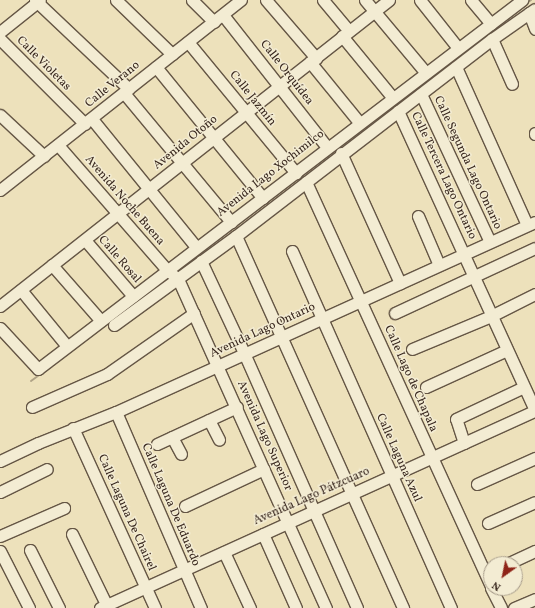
<!DOCTYPE html>
<meta charset="utf-8">
<style>
body{margin:0}
#map{position:relative;width:535px;height:608px;overflow:hidden;background:#ede1bb;font-family:Vollkorn,serif}
div>[style]{position:absolute}
[style*='--x']{left:calc(var(--x)*1px);top:calc(var(--y)*1px);width:calc(var(--w)*1px);rotate:calc(var(--a)*1deg)}
.stream>*{height:2px;margin:-1px;padding:0 1px;transform-origin:1px;border-radius:1px;background:#afa286}
.roads{filter:drop-shadow(1px 0 #655645) drop-shadow(-1px 0 #655645) drop-shadow(0 1px #655645) drop-shadow(0 -1px #655645)}
.minor>*{height:11px;margin:-5.5px;padding:0 5.5px;transform-origin:5.5px;border-radius:5.5px;background:#f3ecd3}
span{translate:-50% -50%;white-space:nowrap;text-align:center;line-height:1.15;-webkit-text-stroke:3px #f3ecd3;paint-order:stroke}
.street-label{font-size:12px;color:#38271e}
.north{position:absolute;left:483px;top:556px;width:40px;height:40px;box-sizing:border-box;background:#f3ecd3;border:1px solid #a89d8b;border-radius:50%;rotate:213deg;font-size:11px;font-weight:700;line-height:16px;text-align:center;color:#38271e}
.north::after{content:'';display:block;margin:auto;width:14px;height:18px;background:#8f2418;clip-path:polygon(50% 0,100% 100%,50% 72%,0 100%)}
</style>
<div id="map">
<div class="stream">
<i style="--x:418;--y:86;--w:142;--a:-37.3"></i>
<i style="--x:31;--y:381;--w:14;--a:-36"></i>
</div>
<div class="roads">
<div class="minor">
<i style="--x:35;--y:0;--w:129;--a:43.4"></i>
<i style="--x:116;--y:0;--w:78;--a:44"></i>
<i style="--x:192;--y:0;--w:31;--a:45"></i>
<i style="--x:266;--y:0;--w:77;--a:49.2"></i>
<i style="--x:323;--y:0;--w:39;--a:50"></i>
<i style="--x:365;--y:0;--w:95;--a:50.1"></i>
<i style="--x:420;--y:0;--w:61;--a:51.6"></i>
<i style="--x:471;--y:0;--w:31;--a:50"></i>
<i style="--x:529;--y:13;--w:17;--a:69"></i>
<i style="--x:223;--y:15;--w:168;--a:51.8"></i>
<i style="--x:0;--y:32;--w:51;--a:-38.7"></i>
<i style="--x:342;--y:36;--w:80;--a:50.6"></i>
<i style="--x:0;--y:39;--w:120;--a:45"></i>
<i style="--x:492;--y:39;--w:49;--a:66"></i>
<i style="--x:188;--y:42;--w:170;--a:50.5"></i>
<i style="--x:310;--y:62;--w:77;--a:50.8"></i>
<i style="--x:156;--y:67;--w:169;--a:50.8"></i>
<i style="--x:456;--y:67;--w:173;--a:65.8"></i>
<i style="--x:124;--y:93;--w:168;--a:50.3"></i>
<i style="--x:421;--y:94;--w:163;--a:65"></i>
<i style="--x:398;--y:111;--w:329;--a:65.4"></i>
<i style="--x:0;--y:115;--w:60;--a:43"></i>
<i style="--x:92;--y:119;--w:165;--a:50.9"></i>
<i style="--x:535;--y:133;--w:1;--a:90"></i>
<i style="--x:58;--y:145;--w:166;--a:48.9"></i>
<i style="--x:167;--y:270;--w:14;--a:39"></i>
<i style="--x:178;--y:279;--w:361;--a:65.8"></i>
<i style="--x:341;--y:153;--w:143;--a:65.6"></i>
<i style="--x:306;--y:182;--w:445;--a:65.4"></i>
<i style="--x:0;--y:190;--w:307;--a:-38.3"></i>
<i style="--x:418;--y:216;--w:53;--a:66.8"></i>
<i style="--x:236;--y:236;--w:408;--a:65.8"></i>
<i style="--x:85;--y:240;--w:74;--a:49.4"></i>
<i style="--x:292;--y:251;--w:391;--a:66"></i>
<i style="--x:201;--y:261;--w:102;--a:64.9"></i>
<i style="--x:244;--y:353;--w:279;--a:66.1"></i>
<i style="--x:52;--y:265;--w:74;--a:48.8"></i>
<i style="--x:21;--y:290;--w:72;--a:50.6"></i>
<i style="--x:0;--y:306;--w:495;--a:-38.2"></i>
<i style="--x:395;--y:313;--w:154;--a:-24.9"></i>
<i style="--x:114;--y:325;--w:151;--a:-36.1"></i>
<i style="--x:236;--y:236;--w:323;--a:-37.6"></i>
<i style="--x:492;--y:39;--w:52;--a:-34.9"></i>
<i style="--x:0;--y:328;--w:56;--a:47.2"></i>
<i style="--x:38;--y:369;--w:609;--a:-37.32"></i>
<i style="--x:412;--y:349;--w:86;--a:-22.7"></i>
<i style="--x:491;--y:316;--w:49;--a:-26.6"></i>
<i style="--x:426;--y:387;--w:89;--a:-24.6"></i>
<i style="--x:32;--y:407;--w:82;--a:-23.7"></i>
<i style="--x:107;--y:374;--w:106;--a:-35"></i>
<i style="--x:116;--y:412;--w:214;--a:66.6"></i>
<i style="--x:209;--y:420;--w:22;--a:63"></i>
<i style="--x:73;--y:428;--w:198;--a:65.5"></i>
<i style="--x:172;--y:437;--w:19;--a:62"></i>
<i style="--x:464;--y:443;--w:25;--a:-108"></i>
<i style="--x:456;--y:419;--w:75;--a:-25.2"></i>
<i style="--x:157;--y:444;--w:88;--a:-24.8"></i>
<i style="--x:0;--y:461;--w:42;--a:-25.3"></i>
<i style="--x:38;--y:443;--w:84;--a:-21.7"></i>
<i style="--x:116;--y:412;--w:460;--a:-24.4"></i>
<i style="--x:477;--y:484;--w:64;--a:-24.1"></i>
<i style="--x:0;--y:492;--w:52;--a:-26.1"></i>
<i style="--x:185;--y:506;--w:87;--a:-25.1"></i>
<i style="--x:488;--y:523;--w:51;--a:-24.1"></i>
<i style="--x:72;--y:534;--w:82;--a:64.1"></i>
<i style="--x:263;--y:534;--w:81;--a:66"></i>
<i style="--x:0;--y:536;--w:70;--a:-23.6"></i>
<i style="--x:30;--y:550;--w:65;--a:63.4"></i>
<i style="--x:0;--y:551;--w:64;--a:63"></i>
<i style="--x:224;--y:552;--w:62;--a:65.1"></i>
<i style="--x:509;--y:563;--w:29;--a:-25"></i>
<i style="--x:491;--y:588;--w:22;--a:63"></i>
<i style="--x:100;--y:608;--w:478;--a:-24.4"></i>
<i style="--x:514;--y:608;--w:23;--a:-23"></i>
</div>
</div>
<div class="street-label">
<span style="left:43px;top:64px;rotate:45deg">Calle Violetas</span>
<span style="left:286px;top:73px;rotate:52deg">Calle Orquídea</span>
<span style="left:113px;top:85px;rotate:-39deg">Calle Verano</span>
<span style="left:252px;top:99px;rotate:51deg">Calle Jazmín</span>
<span style="left:186px;top:143px;rotate:-39deg">Avenida Otoño</span>
<span style="left:467px;top:163px;rotate:65deg">Calle Segunda Lago Ontario</span>
<span style="left:271px;top:174px;rotate:-38deg">Avenida Lago Xochimilco</span>
<span style="left:443px;top:176px;rotate:65deg">Calle Tercera Lago Ontario</span>
<span style="left:124px;top:201px;rotate:49deg">Avenida Noche Buena</span>
<span style="left:119px;top:260px;rotate:49deg">Calle Rosal</span>
<span style="left:263px;top:331px;rotate:-25deg">Avenida Lago Ontario</span>
<span style="left:410px;top:379px;rotate:66deg">Calle Lago de Chapala</span>
<span style="left:264px;top:436px;rotate:66deg">Avenida Lago Superior</span>
<span style="left:398px;top:458px;rotate:66deg">Calle Laguna Azul</span>
<span style="left:312px;top:497px;rotate:-24deg">Avenida Lago Pátzcuaro</span>
<span style="left:170px;top:505px;rotate:67deg">Calle Laguna De Eduardo</span>
<span style="left:126px;top:513px;rotate:66deg">Calle Laguna De Chairel</span>
</div>
<div class="north">N</div>
</div>
